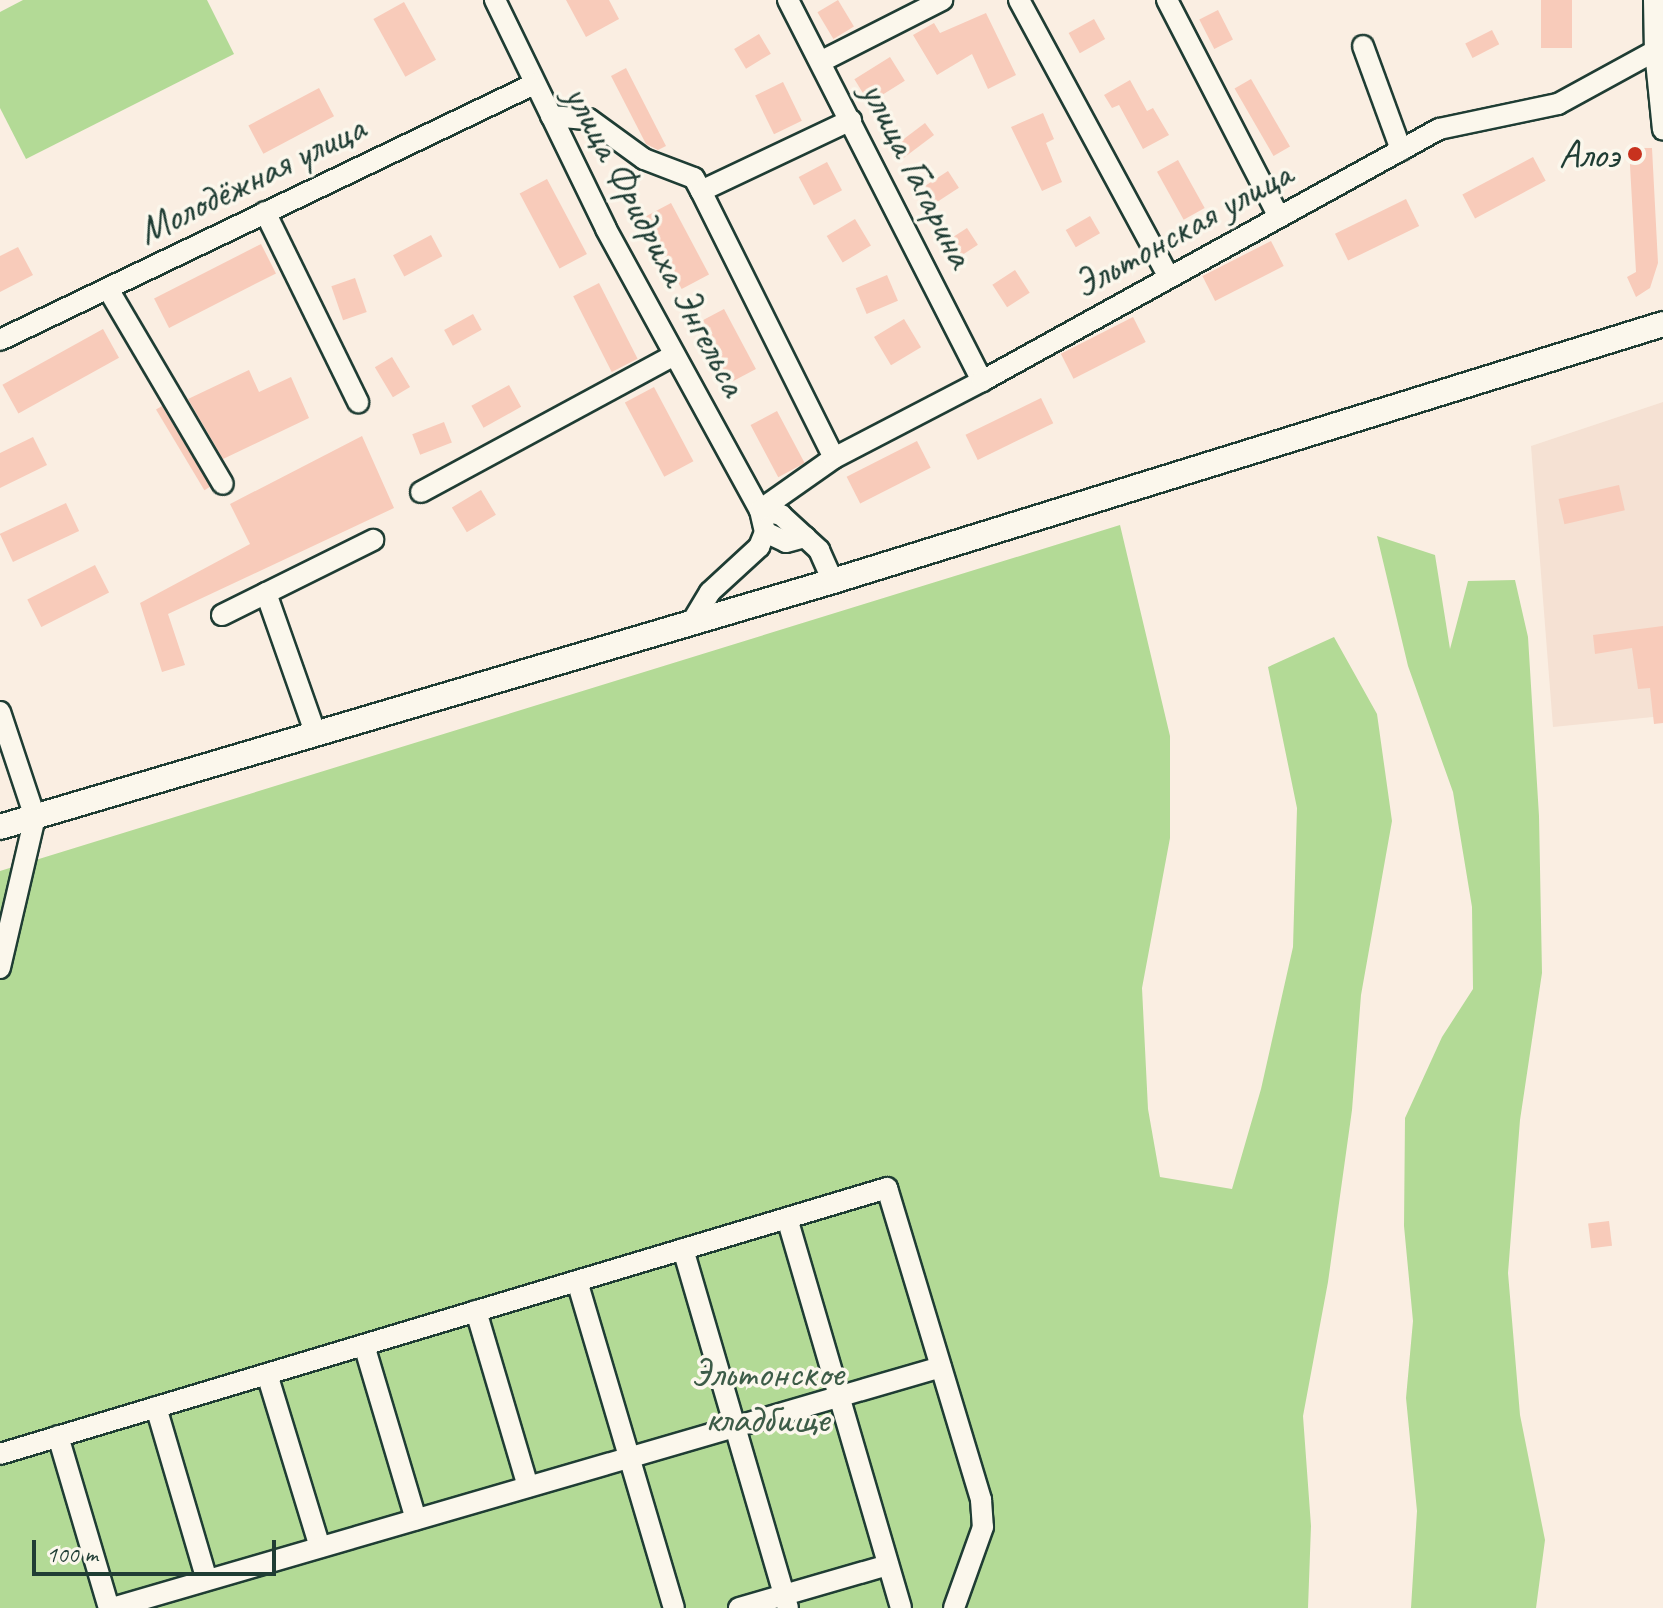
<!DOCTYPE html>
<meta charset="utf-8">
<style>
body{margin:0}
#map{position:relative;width:1663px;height:1608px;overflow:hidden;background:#faeee2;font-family:Caveat,sans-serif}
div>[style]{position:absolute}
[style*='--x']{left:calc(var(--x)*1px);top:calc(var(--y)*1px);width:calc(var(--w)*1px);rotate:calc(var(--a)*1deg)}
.built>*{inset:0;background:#f5e1d3}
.green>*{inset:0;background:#b3da96}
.building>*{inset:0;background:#f8cbba;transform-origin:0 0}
.roads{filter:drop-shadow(2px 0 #1f3d34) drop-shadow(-2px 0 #1f3d34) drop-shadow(0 2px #1f3d34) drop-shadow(0 -2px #1f3d34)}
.minor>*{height:20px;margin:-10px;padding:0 10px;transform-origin:10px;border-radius:10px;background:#fbf7ec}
.major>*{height:24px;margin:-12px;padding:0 12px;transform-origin:12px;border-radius:12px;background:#fbf7ec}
.dots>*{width:22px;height:22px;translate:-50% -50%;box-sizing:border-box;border:4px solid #fbf7ec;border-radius:50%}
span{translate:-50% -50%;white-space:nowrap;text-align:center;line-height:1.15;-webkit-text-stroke:7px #fbf7ec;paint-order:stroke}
.poi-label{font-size:40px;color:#1f3d34}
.right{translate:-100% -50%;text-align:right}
.street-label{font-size:40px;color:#1f3d34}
.park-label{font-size:40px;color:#3d5c48}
.scale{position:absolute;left:32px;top:1540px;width:244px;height:36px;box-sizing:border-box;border:4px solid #1f3d34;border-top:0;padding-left:10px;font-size:24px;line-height:28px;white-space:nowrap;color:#1f3d34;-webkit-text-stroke:6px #fbf7ec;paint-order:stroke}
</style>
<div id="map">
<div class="built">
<i style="clip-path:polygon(1663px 402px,1663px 716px,1553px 727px,1531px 446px)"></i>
</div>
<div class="green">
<i style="clip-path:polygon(23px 0,207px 0,234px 54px,26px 159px,0 108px,0 12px)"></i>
<i style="clip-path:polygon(1120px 525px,1170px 736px,1170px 838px,1142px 988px,1148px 1109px,1160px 1177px,1232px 1189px,1261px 1089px,1293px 947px,1297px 808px,1268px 667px,1334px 637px,1377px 714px,1392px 821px,1361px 995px,1352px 1110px,1328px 1282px,1303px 1416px,1311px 1526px,1308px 1608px,0 1608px,0 871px)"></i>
<i style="clip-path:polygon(1377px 536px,1435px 555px,1450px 649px,1468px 581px,1515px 580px,1528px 637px,1539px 816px,1542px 973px,1520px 1120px,1508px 1273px,1520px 1415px,1545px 1540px,1536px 1608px,1411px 1608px,1417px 1511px,1406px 1398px,1413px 1321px,1404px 1226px,1405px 1118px,1442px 1037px,1473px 989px,1472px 907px,1453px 792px,1408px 666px)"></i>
</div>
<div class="building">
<i style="clip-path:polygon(566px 0,609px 0,619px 19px,586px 37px)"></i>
<i style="left:838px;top:0;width:31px;height:24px;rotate:59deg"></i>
<i style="left:1541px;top:0;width:31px;height:48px"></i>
<i style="left:404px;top:2px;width:66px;height:35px;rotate:61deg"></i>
<i style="left:1218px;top:10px;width:33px;height:21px;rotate:63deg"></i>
<i style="clip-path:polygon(986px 13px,1016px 75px,988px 89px,972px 54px,937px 75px,913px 35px,934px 23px,940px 33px)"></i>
<i style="left:1094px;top:19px;width:23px;height:29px;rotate:61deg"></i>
<i style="left:1492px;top:30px;width:16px;height:30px;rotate:63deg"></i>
<i style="left:759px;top:34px;width:23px;height:29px;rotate:59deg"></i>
<i style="left:890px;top:57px;width:28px;height:42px;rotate:58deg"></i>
<i style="clip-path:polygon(626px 68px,666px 146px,658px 150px,646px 144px,611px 76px)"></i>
<i style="left:1251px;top:79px;width:78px;height:19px;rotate:60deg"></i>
<i style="clip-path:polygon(1130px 80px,1147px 111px,1153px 108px,1169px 135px,1143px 149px,1119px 105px,1112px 108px,1104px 95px)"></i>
<i style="left:783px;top:82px;width:43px;height:31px;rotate:64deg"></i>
<i style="left:319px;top:88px;width:32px;height:80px;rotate:62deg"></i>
<i style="clip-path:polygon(1043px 113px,1054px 139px,1046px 143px,1062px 182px,1042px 191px,1011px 127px)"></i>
<i style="left:925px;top:123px;width:15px;height:44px;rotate:53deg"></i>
<i style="clip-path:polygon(1629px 148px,1652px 148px,1658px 263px,1650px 288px,1636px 297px,1627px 277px,1636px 272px)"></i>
<i style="left:1533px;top:157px;width:27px;height:80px;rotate:62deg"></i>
<i style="left:1178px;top:160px;width:55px;height:24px;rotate:61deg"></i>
<i style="left:827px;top:162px;width:32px;height:32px;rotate:62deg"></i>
<i style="left:948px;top:171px;width:20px;height:38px;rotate:57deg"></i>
<i style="left:547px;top:179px;width:85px;height:31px;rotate:62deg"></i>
<i style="left:1406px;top:199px;width:30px;height:79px;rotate:64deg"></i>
<i style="left:671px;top:203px;width:81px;height:31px;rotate:62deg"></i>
<i style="left:1090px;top:216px;width:20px;height:28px;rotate:60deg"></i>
<i style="left:855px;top:219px;width:31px;height:33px;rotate:59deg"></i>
<i style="left:967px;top:228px;width:20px;height:29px;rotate:57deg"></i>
<i style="left:431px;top:235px;width:24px;height:43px;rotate:62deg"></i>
<i style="left:1271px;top:241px;width:28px;height:77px;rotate:63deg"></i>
<i style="left:261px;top:244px;width:33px;height:120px;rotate:63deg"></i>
<i style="clip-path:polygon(18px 247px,33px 275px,0 292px,0 256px)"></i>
<i style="left:1015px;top:270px;width:27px;height:27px;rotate:57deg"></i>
<i style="left:887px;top:275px;width:28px;height:34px;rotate:67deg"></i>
<i style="left:355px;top:278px;width:36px;height:25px;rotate:71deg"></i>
<i style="left:599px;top:283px;width:85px;height:29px;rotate:63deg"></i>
<i style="left:724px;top:309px;width:68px;height:31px;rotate:62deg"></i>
<i style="left:473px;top:314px;width:18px;height:33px;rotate:61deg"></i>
<i style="left:1133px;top:317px;width:28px;height:81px;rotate:63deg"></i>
<i style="left:904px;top:319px;width:33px;height:35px;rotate:59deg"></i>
<i style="left:103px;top:329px;width:33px;height:115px;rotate:61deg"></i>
<i style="left:392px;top:357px;width:35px;height:20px;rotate:59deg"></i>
<i style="clip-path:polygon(249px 370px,259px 392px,291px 377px,309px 418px,223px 459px,188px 399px)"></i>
<i style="left:509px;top:385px;width:25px;height:43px;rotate:61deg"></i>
<i style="left:654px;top:387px;width:84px;height:33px;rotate:62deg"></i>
<i style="left:1041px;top:398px;width:28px;height:84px;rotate:64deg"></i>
<i style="left:162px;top:406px;width:94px;height:7px;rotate:59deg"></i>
<i style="left:777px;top:411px;width:59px;height:30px;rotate:62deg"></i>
<i style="left:444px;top:422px;width:22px;height:34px;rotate:69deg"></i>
<i style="clip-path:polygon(362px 436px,394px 508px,168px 614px,185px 665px,162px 672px,140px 603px,250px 544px,230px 504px)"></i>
<i style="clip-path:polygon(33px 437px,47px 465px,0 488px,0 453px)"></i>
<i style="left:917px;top:441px;width:30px;height:79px;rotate:63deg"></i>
<i style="left:1619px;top:485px;width:26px;height:62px;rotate:77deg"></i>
<i style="left:481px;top:490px;width:29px;height:34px;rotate:59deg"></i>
<i style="left:66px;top:503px;width:31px;height:73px;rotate:65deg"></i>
<i style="left:95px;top:565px;width:31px;height:76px;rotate:63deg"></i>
<i style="clip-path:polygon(1663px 626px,1663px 723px,1654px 724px,1650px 688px,1638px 689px,1632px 648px,1595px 654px,1593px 635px)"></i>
<i style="left:1609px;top:1221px;width:25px;height:21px;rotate:83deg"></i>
</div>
<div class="roads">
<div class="minor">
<i style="--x:495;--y:0;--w:254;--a:64.1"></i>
<i style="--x:606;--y:229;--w:320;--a:61.3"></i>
<i style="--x:760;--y:510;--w:22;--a:13"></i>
<i style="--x:781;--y:515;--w:52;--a:42.6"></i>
<i style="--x:819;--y:550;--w:34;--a:66"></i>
<i style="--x:788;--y:0;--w:428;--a:63"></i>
<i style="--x:1019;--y:0;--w:314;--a:61.6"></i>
<i style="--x:1167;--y:0;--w:244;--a:62.7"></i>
<i style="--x:1654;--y:0;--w:51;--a:88.9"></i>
<i style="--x:1655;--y:51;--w:79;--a:84.2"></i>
<i style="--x:1363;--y:46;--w:111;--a:69.9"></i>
<i style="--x:822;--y:61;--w:135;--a:-26.9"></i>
<i style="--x:551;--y:116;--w:38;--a:5"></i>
<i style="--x:589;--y:119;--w:68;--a:36"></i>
<i style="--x:644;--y:159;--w:53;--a:20.8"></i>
<i style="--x:694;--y:178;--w:15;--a:62"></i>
<i style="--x:701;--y:191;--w:166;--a:-25.3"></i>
<i style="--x:701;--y:191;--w:298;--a:63.5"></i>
<i style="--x:265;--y:212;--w:212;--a:63.9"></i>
<i style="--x:108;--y:289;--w:226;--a:59.5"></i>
<i style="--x:0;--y:340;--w:592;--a:-25.61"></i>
<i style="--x:421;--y:492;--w:286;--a:-28.4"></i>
<i style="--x:765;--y:532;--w:23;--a:25"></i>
<i style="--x:786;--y:542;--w:20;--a:-15"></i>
<i style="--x:266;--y:593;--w:147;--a:70.6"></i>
<i style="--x:222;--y:615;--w:169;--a:-26.4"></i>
<i style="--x:692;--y:622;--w:35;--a:-59"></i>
<i style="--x:710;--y:592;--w:67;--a:-42.6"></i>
<i style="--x:759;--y:547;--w:16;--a:-68"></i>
<i style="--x:765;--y:532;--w:23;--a:-103"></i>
<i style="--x:760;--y:510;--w:90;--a:-35.1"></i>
<i style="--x:834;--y:458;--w:167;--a:-27.5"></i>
<i style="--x:982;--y:381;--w:522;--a:-28.87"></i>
<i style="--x:1439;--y:129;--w:122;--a:-11.9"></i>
<i style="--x:1558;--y:104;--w:111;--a:-28.7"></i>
<i style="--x:0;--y:712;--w:111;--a:71.6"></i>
<i style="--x:35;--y:817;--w:155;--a:103.1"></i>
<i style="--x:787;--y:1218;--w:406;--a:73.7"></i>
<i style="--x:683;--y:1249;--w:374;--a:73.7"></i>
<i style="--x:577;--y:1281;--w:341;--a:73.5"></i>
<i style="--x:476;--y:1311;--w:183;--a:73.5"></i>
<i style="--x:364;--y:1345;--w:182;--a:73.4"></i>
<i style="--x:267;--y:1374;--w:181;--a:73"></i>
<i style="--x:156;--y:1407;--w:180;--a:73.6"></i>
<i style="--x:58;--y:1436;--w:179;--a:73.5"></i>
<i style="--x:0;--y:1454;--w:926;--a:-16.69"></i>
<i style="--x:887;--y:1188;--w:326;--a:73.2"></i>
<i style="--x:981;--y:1500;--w:27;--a:86"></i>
<i style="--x:983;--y:1527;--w:86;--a:109.7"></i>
<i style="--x:112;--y:1608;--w:863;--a:-16.21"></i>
<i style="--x:739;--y:1608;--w:155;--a:-16.1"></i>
</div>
<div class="major">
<i style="--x:0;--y:827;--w:869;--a:-16.45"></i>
<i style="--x:833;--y:581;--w:869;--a:-17.2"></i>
</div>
</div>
<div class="dots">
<i style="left:1635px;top:154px;background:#c8321e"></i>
</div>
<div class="poi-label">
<span class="right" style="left:1619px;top:154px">Алоэ</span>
</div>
<div class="street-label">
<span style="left:918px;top:174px;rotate:63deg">улица Гагарина</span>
<span style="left:251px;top:179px;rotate:-26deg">Молодёжная улица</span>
<span style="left:1182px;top:229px;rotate:-29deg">Эльтонская улица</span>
<span style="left:656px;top:240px;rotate:62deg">улица Фридриха Энгельса</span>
</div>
<div class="park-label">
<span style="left:767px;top:1396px">Эльтонское<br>кладбище</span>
</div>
<div class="scale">100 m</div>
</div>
